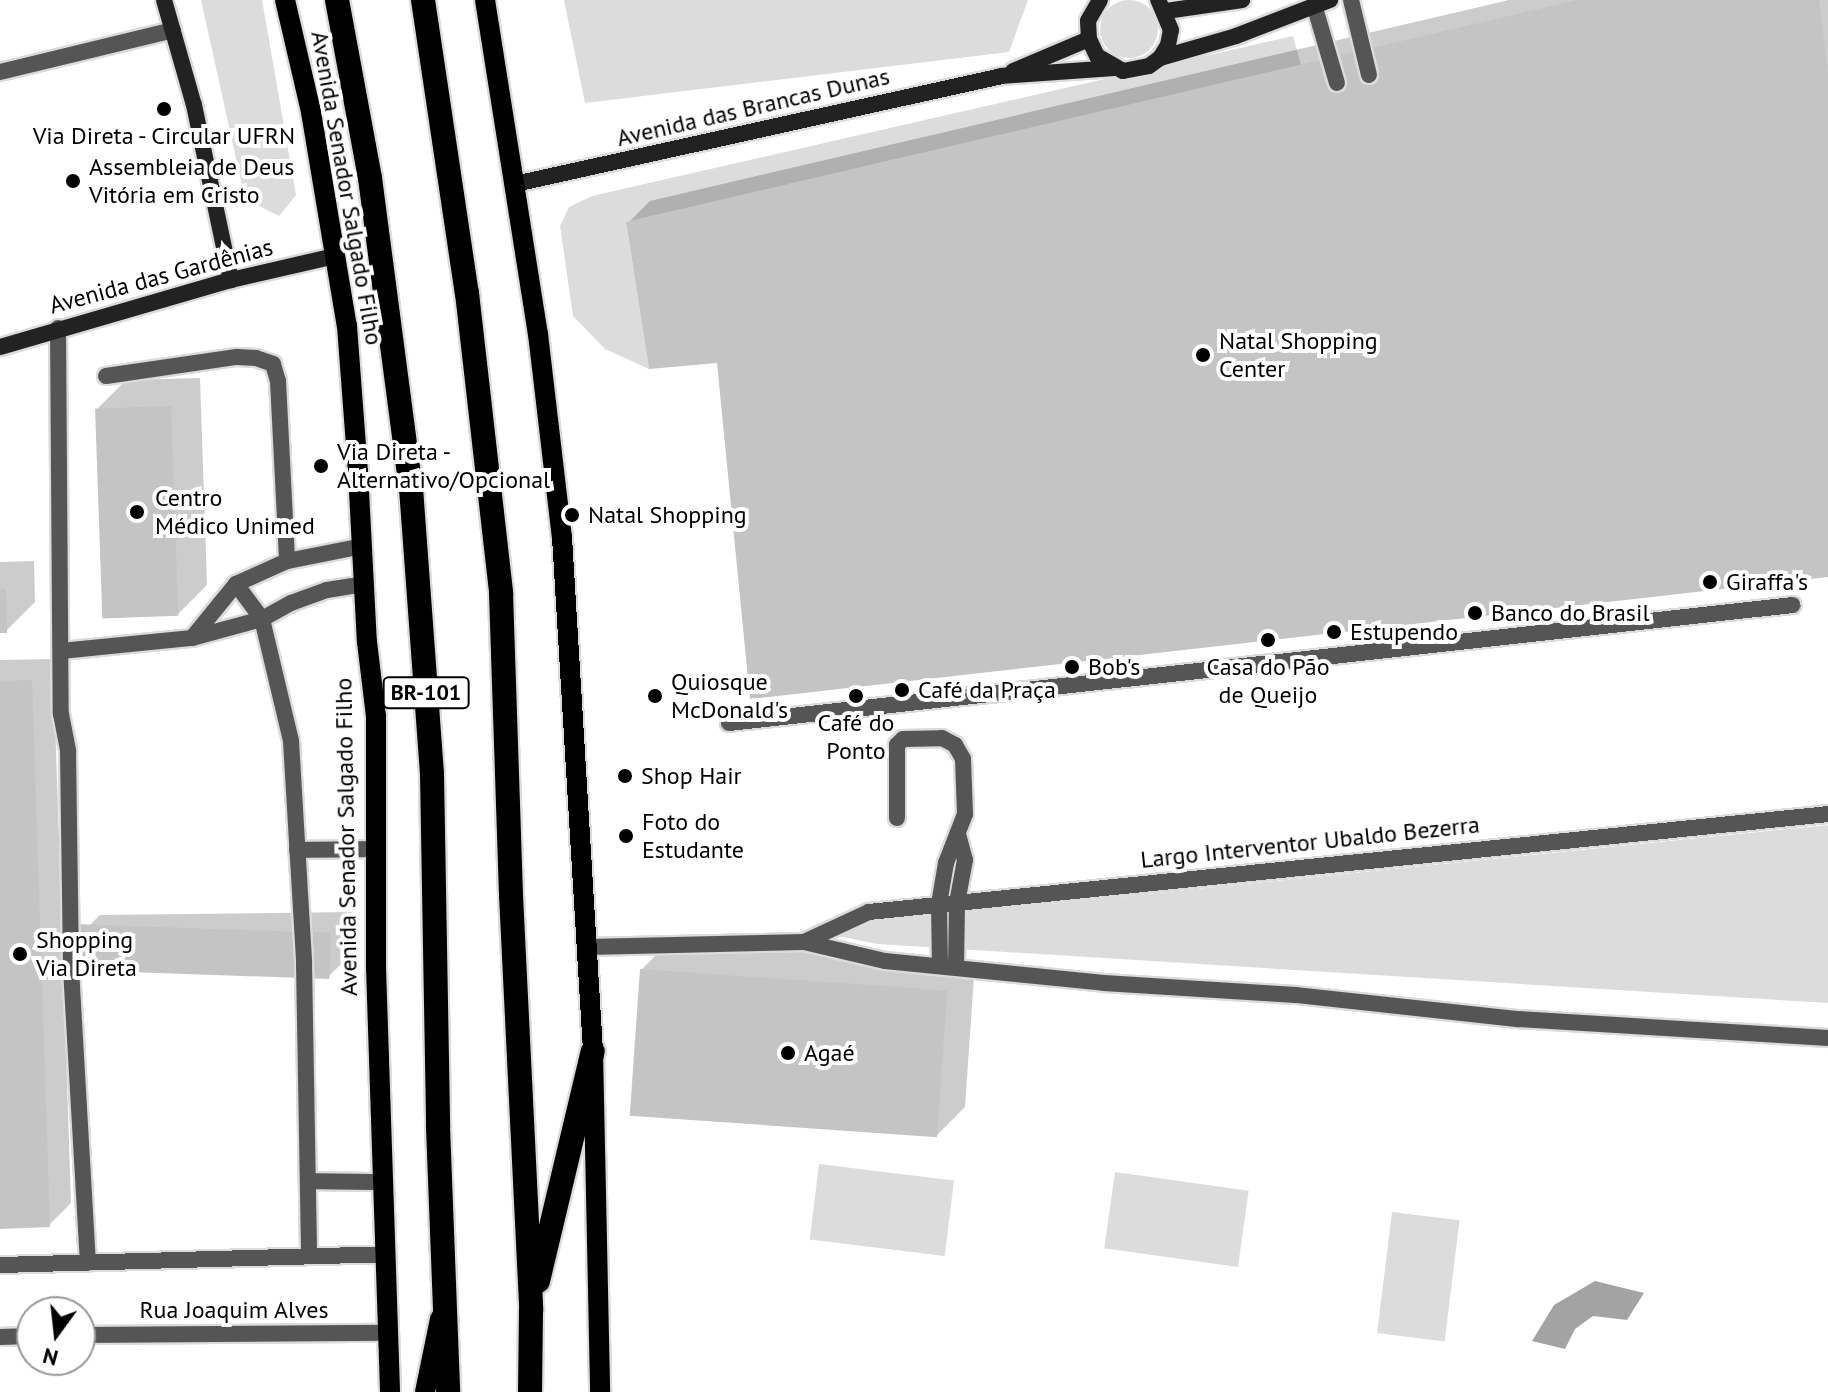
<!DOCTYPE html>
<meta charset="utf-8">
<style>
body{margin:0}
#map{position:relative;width:1828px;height:1392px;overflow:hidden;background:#fff;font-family:"PT Sans",sans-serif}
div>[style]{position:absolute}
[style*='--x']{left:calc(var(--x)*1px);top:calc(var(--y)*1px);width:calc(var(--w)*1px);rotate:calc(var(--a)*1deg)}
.green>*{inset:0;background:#dcdcdc;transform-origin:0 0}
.round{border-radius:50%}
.water>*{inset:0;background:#a3a3a3}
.shadow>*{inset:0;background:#0003}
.building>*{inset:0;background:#c4c4c4;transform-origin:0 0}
.roads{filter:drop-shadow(2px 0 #dbdbdb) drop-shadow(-2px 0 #dbdbdb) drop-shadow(0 2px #dbdbdb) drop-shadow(0 -2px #dbdbdb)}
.lane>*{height:16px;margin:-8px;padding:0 8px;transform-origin:8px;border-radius:8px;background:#555}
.street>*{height:16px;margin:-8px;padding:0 8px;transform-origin:8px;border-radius:8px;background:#555}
.secondary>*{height:16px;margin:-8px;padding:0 8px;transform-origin:8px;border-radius:8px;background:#222}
.primary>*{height:20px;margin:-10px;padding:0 10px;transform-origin:10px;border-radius:10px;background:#000}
.highway>*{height:24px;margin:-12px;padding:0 12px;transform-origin:12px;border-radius:12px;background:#000}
.dots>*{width:22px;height:22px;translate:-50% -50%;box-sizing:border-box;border:4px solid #fff;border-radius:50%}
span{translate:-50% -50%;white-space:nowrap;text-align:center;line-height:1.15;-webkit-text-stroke:8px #fff;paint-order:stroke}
.shield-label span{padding:2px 6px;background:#fff;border:2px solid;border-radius:6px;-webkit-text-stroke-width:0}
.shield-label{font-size:22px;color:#000;font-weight:700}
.street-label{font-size:24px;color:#000}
.poi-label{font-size:24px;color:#000}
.left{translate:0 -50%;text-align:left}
.north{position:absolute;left:16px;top:1296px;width:80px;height:80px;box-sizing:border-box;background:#fff;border:2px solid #999;border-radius:50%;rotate:195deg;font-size:22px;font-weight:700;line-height:32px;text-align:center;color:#000}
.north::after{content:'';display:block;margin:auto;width:28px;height:36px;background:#000;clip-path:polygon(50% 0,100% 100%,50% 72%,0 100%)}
</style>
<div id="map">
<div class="green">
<i class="round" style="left:1100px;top:0;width:58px;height:58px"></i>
<i style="clip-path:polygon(201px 0,262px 0,296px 195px,279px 216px,245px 199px)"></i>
<i style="clip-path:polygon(564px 0,1028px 0,1009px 52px,585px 103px)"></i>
<i style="clip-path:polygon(1293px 36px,1301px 65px,626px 222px,649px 369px,605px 349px,573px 316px,560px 226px,569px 207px,592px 196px)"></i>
<i style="clip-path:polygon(1828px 825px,1828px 1003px,877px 944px,838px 936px,868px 922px)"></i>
<i style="left:819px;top:1164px;width:136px;height:76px;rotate:7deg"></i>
<i style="left:1115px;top:1172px;width:135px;height:77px;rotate:8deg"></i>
<i style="left:1392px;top:1212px;width:68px;height:122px;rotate:7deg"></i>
</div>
<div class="water">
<i style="clip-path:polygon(1595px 1281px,1644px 1293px,1627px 1320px,1593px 1316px,1575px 1329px,1565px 1349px,1532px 1341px,1554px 1305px)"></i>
</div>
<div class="shadow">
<i style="clip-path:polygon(1509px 0,1828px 0,1828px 575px,719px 361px,628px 223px,650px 201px)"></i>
<i style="clip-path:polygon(200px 378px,207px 585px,178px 614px,97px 409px,126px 380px)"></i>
<i style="clip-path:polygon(34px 561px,35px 602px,6px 631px,0 631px,0 562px)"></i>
<i style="clip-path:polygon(53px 659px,71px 1203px,49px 1225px,0 1227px,0 660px)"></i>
<i style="clip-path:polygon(352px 912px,350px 955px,328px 977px,78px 937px,100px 915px)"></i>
<i style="clip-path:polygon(671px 940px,975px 962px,965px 1107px,936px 1136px,642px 969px)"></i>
</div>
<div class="building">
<i style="clip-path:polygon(1577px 0,1819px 0,1828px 73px,1828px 577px,750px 699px,717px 363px,649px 369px,626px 222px)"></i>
<i style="left:171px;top:406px;width:210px;height:76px;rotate:88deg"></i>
<i style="clip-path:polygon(0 589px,6px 589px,7px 633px,0 633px)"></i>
<i style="clip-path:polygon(32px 680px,50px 1227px,0 1229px,0 681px)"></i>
<i style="left:331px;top:933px;width:46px;height:255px;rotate:92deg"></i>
<i style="left:640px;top:969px;width:308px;height:147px;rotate:4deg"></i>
</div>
<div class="roads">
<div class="lane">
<i style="--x:1351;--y:0;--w:77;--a:76.5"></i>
<i style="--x:1315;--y:8;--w:78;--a:73.7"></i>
<i style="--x:58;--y:328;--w:386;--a:89.6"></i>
<i style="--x:61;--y:714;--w:38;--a:79"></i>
<i style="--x:68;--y:751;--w:218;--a:89.2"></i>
<i style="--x:71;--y:969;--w:294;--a:86.7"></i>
<i style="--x:106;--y:376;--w:132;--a:-8.3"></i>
<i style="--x:237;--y:357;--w:19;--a:3"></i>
<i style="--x:256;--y:358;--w:18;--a:19"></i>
<i style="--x:273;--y:364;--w:18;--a:74"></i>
<i style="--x:278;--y:381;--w:180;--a:87.1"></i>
<i style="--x:236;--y:584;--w:44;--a:53.4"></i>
<i style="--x:262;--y:619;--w:125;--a:76.6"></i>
<i style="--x:291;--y:741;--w:222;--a:86.6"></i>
<i style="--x:304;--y:963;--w:293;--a:89"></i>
<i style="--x:192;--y:638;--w:70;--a:-50.8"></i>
<i style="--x:236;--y:584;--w:56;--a:-24.3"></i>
<i style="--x:287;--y:561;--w:77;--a:-11.2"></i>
<i style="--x:61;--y:651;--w:132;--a:-5.7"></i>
<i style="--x:192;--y:638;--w:73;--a:-15.2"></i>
<i style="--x:262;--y:619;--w:33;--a:-29"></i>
<i style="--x:291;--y:603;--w:38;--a:-20"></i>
<i style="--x:327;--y:590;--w:39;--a:-9"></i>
<i style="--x:729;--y:723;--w:1070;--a:-6.33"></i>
<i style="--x:897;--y:818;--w:73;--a:-90"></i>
<i style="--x:897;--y:745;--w:8;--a:-45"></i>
<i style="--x:903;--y:739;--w:39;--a:-1"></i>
<i style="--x:942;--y:738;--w:15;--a:28"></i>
<i style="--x:955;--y:745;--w:16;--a:60"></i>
<i style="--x:963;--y:759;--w:55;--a:87.9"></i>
<i style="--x:965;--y:814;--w:53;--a:111.2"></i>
<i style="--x:946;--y:863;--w:42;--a:99.7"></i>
<i style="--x:939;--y:904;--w:62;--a:89.1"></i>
<i style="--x:297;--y:850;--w:78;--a:-0.7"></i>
<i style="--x:956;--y:968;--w:65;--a:-89.1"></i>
<i style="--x:957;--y:903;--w:44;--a:-79.5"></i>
<i style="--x:965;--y:860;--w:24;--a:-105"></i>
<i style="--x:308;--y:1181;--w:75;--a:0.8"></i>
<i style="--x:0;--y:1265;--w:385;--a:-1.6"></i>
</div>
<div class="street">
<i style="--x:0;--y:72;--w:178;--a:-13.6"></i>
<i style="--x:804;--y:942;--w:72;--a:-24.8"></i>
<i style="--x:869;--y:912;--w:964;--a:-5.83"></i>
<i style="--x:588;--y:947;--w:216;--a:-1.3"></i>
<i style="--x:804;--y:942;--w:83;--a:13.2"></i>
<i style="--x:885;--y:961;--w:220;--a:5.7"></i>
<i style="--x:1104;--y:983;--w:192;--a:3.6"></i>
<i style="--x:1296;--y:995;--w:223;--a:6.2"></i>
<i style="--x:1518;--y:1019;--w:311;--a:3.5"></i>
<i style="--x:80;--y:1335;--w:308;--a:-0.4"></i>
<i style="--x:0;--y:1337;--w:32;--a:-2"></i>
</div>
<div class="secondary">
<i style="--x:164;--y:0;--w:109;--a:74.1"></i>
<i style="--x:194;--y:105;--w:179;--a:78.1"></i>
<i style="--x:1100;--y:0;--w:24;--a:120"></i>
<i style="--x:1088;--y:21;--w:18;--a:87"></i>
<i style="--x:1089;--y:39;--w:19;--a:65"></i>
<i style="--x:1097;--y:56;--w:30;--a:30"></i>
<i style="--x:1123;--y:71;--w:26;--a:-11"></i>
<i style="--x:1149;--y:66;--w:14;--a:-36"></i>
<i style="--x:1160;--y:58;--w:15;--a:-58"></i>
<i style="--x:1168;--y:45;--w:15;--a:-79"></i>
<i style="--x:1171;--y:30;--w:33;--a:-113"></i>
<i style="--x:1166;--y:11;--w:77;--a:-8.2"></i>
<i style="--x:1160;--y:58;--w:79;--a:-16.1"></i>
<i style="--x:1236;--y:36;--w:101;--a:-21"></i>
<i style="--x:1013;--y:71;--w:82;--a:-22.8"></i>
<i style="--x:515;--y:184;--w:498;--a:-12.5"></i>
<i style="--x:1001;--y:76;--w:113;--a:-4"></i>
<i style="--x:0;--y:347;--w:241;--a:-16.2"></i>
<i style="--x:231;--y:280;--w:107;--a:-13"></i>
</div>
<div class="primary">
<i style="--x:285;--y:0;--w:115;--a:76.9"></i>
<i style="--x:311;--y:112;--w:217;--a:80.5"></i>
<i style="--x:347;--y:326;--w:146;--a:85.7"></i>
<i style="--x:358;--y:472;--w:170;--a:87"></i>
<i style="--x:367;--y:642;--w:75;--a:83.1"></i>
<i style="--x:376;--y:716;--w:252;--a:90"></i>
<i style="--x:376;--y:968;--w:424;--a:88.1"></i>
<i style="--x:485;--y:0;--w:338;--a:81"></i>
<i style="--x:538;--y:334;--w:204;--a:83.3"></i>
<i style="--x:562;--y:537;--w:515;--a:86.55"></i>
<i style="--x:593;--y:1051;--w:341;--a:88.8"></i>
<i style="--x:425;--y:1392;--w:75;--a:-78.4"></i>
</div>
<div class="highway">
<i style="--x:337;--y:0;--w:181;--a:79.5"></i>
<i style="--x:370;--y:178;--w:313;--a:82.5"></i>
<i style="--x:411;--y:488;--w:287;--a:85.8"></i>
<i style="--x:432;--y:774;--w:353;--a:89"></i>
<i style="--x:438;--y:1127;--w:265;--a:87.8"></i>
<i style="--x:423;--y:0;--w:296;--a:81.5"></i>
<i style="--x:467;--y:293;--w:302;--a:83.5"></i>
<i style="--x:501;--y:593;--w:302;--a:88.1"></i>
<i style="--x:511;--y:895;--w:416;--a:87.2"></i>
<i style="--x:531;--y:1311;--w:81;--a:90.7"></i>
<i style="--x:538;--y:1281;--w:236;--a:-76.6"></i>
</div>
</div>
<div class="dots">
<i style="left:164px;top:109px;background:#000"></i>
<i style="left:73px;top:181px;background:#000"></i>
<i style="left:1203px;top:355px;background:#000"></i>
<i style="left:321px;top:466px;background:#000"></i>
<i style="left:137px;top:512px;background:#000"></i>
<i style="left:572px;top:515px;background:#000"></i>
<i style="left:1710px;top:582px;background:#000"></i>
<i style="left:1475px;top:613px;background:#000"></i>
<i style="left:1334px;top:632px;background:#000"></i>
<i style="left:1268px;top:640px;background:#000"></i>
<i style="left:1072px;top:667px;background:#000"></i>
<i style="left:902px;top:690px;background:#000"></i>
<i style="left:655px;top:696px;background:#000"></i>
<i style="left:856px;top:696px;background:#000"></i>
<i style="left:625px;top:776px;background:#000"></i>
<i style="left:626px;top:836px;background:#000"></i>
<i style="left:20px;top:954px;background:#000"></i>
<i style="left:788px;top:1053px;background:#000"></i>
</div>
<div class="shield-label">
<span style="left:426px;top:693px">BR-101</span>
</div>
<div class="street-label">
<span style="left:753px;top:107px;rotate:-13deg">Avenida das Brancas Dunas</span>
<span style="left:347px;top:188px;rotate:80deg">Avenida Senador Salgado Filho</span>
<span style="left:161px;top:276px;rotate:-15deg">Avenida das Gardênias</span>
<span style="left:346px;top:837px;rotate:-91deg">Avenida Senador Salgado Filho</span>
<span style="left:1310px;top:842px;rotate:-6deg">Largo Interventor Ubaldo Bezerra</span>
<span style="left:234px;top:1310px">Rua Joaquim Alves</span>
</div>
<div class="poi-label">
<span style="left:164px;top:136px">Via Direta - Circular UFRN</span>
<span class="left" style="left:89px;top:181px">Assembleia de Deus<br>Vitória em Cristo</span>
<span class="left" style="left:1219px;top:355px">Natal Shopping<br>Center</span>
<span class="left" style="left:337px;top:466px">Via Direta -<br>Alternativo/Opcional</span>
<span class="left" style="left:155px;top:512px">Centro<br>Médico Unimed</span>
<span class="left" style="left:588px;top:515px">Natal Shopping</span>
<span class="left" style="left:1726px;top:582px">Giraffa's</span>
<span class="left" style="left:1491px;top:613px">Banco do Brasil</span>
<span class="left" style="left:1350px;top:632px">Estupendo</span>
<span class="left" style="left:1088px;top:667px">Bob's</span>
<span style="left:1268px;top:681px">Casa do Pão<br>de Queijo</span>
<span class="left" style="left:671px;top:696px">Quiosque<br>McDonald's</span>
<span class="left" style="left:918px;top:690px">Café da Praça</span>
<span style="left:856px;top:737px">Café do<br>Ponto</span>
<span class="left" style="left:641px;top:776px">Shop Hair</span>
<span class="left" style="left:642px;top:836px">Foto do<br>Estudante</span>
<span class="left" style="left:36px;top:954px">Shopping<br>Via Direta</span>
<span class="left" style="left:804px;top:1053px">Agaé</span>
</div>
<div class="north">N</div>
</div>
